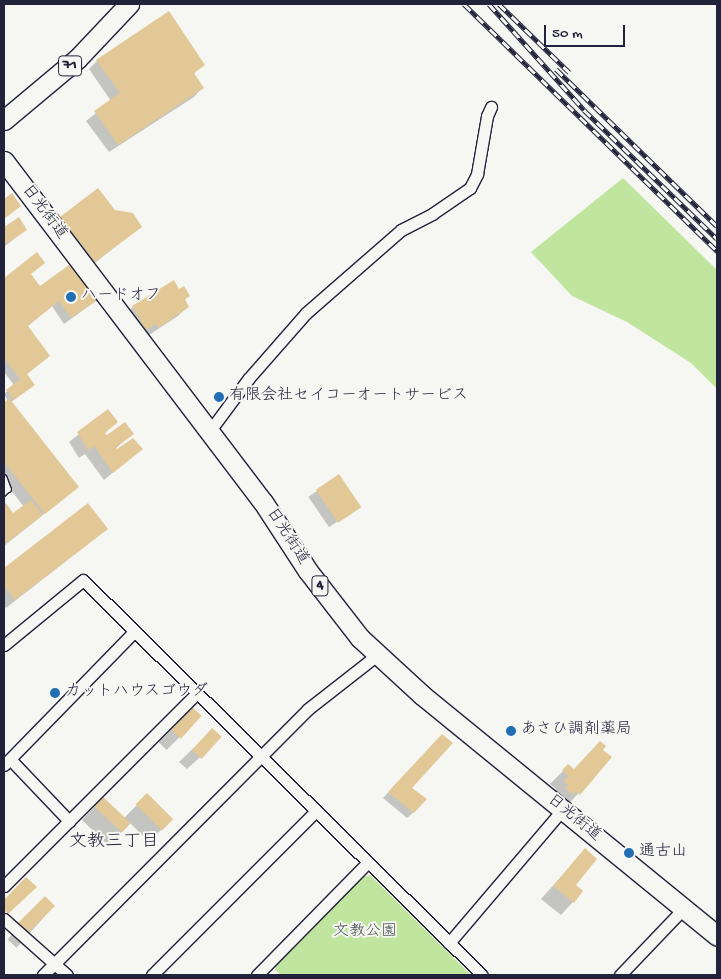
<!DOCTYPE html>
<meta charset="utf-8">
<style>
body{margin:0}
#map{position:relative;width:721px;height:979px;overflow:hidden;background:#f6f6f2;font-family:"Gochi Hand","Klee One",sans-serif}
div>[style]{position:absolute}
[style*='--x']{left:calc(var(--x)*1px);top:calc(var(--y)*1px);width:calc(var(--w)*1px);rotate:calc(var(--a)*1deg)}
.green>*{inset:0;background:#c0e59f}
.shadow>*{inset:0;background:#0003;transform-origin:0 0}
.building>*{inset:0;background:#e2c897;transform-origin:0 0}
.roads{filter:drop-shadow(1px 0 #22223b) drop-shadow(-1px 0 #22223b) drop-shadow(0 1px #22223b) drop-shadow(0 -1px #22223b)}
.service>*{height:5.5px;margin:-2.75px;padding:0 2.75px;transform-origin:2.75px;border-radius:2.75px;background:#f6f6f2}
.minor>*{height:11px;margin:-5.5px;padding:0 5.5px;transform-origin:5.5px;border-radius:5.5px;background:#f6f6f2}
.primary>*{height:19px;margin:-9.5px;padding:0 9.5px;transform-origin:9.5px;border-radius:9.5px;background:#f6f6f2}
.trunk>*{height:19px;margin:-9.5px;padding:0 9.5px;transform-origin:9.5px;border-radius:9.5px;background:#f6f6f2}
.rail>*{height:5px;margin-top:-2.5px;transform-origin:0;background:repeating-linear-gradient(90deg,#f6f6f2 0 9px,#22223b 0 18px);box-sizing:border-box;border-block:1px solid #22223b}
.dots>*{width:14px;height:14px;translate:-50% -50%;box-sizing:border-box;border:2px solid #f6f6f2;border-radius:50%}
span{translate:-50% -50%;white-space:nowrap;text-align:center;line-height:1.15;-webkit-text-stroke:4px #f6f6f2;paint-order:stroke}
.shield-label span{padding:1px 4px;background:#f6f6f2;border:1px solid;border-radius:4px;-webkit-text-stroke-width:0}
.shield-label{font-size:15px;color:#22223b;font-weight:700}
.street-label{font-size:16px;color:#22223b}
.poi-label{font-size:16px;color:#22223b}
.left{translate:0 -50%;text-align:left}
.park-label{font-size:16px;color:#4a5354}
.neighbourhood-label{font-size:18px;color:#22223b}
.frame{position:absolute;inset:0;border:5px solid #22223b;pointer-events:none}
.scale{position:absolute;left:544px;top:25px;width:81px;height:22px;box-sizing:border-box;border:2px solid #22223b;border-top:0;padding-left:6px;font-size:15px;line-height:18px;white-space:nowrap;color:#22223b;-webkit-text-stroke:4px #f6f6f2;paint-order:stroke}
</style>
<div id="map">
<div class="green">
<i style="clip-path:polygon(623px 178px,717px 270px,717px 389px,691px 363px,627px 322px,572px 296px,531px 252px)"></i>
<i style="clip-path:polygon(370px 875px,471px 975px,281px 975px,275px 970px,277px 961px,363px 877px)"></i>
</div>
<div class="shadow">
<i style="clip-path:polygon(97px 61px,204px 64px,193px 74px,202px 88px,194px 97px,109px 152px,86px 121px,111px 101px,89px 69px)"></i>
<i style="clip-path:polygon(115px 211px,140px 227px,86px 270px,53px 226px,61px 218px)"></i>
<i style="clip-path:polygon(18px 219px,25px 230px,4px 247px,4px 229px)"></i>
<i style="clip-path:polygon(36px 254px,29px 274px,40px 287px,104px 295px,64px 324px,52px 306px,27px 326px,48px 356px,26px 375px,29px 388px,11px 402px,78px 487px,4px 546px,4px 507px,6px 505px,13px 515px,24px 507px,4px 481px,4px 404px,8px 401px,4px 394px,14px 385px,4px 372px,4px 279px)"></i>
<i style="clip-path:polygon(189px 296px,184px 300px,187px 307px,178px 316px,149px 335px,147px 332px,137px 338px,124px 315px,133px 307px)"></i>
<i style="clip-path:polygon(108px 411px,104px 434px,107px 437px,132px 434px,114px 450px,141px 449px,104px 480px,85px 454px,79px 458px,69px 442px)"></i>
<i style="left:339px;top:476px;width:37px;height:37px;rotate:56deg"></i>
<i style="clip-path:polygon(88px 505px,107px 529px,6px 608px,4px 605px,4px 569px)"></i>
<i style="left:192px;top:709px;width:11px;height:47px;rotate:45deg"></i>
<i style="clip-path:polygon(212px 730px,208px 750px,187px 769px,179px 762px)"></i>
<i style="clip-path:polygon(442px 736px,411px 788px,414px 812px,407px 818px,383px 798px)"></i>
<i style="clip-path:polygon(601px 750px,611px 757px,566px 807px,552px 794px,556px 789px,550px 784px,568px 766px,573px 771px)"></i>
<i style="clip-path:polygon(147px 795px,172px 819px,149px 842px,130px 823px,109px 846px,82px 820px,103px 798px,124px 818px)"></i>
<i style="clip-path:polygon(585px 850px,575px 885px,582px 892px,561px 915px,541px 899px)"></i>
<i style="left:45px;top:898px;width:12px;height:56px;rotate:42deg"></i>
</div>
<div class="building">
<i style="clip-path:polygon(169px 11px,205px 65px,194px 73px,204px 88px,118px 145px,94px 111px,120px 93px,96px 60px)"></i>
<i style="clip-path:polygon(98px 188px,115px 210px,133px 213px,142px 227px,95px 262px,60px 217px)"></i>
<i style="clip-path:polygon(12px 193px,21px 206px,4px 219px,4px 199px)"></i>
<i style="clip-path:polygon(19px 217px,27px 230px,4px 245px,4px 227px)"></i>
<i style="clip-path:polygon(37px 252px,45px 263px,31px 274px,40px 286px,76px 260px,105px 295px,71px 318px,59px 301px,28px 326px,50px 356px,27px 374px,35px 385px,14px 400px,6px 390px,20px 379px,4px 358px,4px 278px)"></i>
<i style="clip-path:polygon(174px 280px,179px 289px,184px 286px,190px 296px,185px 299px,189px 307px,158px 328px,156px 324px,146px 330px,132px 306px)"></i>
<i style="clip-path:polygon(9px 398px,79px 487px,45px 514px,4px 462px,4px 403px)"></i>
<i style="clip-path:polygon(108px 409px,118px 422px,105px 433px,107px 435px,125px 422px,134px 434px,116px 447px,117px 449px,133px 438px,143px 449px,113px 473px,94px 446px,88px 450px,77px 432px)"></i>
<i style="left:339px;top:474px;width:40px;height:28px;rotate:56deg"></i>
<i style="clip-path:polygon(31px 500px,43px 515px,4px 545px,4px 505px,6px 503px,13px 513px)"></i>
<i style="clip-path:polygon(88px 503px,108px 529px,15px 600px,4px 585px,4px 568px)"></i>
<i style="left:192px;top:707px;width:13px;height:31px;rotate:42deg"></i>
<i style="left:212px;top:728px;width:13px;height:30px;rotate:42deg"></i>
<i style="clip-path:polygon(442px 734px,453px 743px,412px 788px,427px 799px,414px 813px,388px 792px)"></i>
<i style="clip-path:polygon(600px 741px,606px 746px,603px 750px,612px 757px,580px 795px,576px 791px,573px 795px,565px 788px,568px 785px,564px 781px,568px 776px,562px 770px,568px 764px,574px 769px)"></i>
<i style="left:147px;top:793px;width:37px;height:16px;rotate:45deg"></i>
<i style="left:103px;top:797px;width:38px;height:13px;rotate:43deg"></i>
<i style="clip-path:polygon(585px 848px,597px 859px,576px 885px,583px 891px,574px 903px,553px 886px)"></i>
<i style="clip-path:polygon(26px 877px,37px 887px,8px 914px,4px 910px,4px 900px)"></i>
<i style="left:45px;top:896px;width:14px;height:40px;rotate:45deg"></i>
</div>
<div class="roads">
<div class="service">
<i style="--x:4;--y:478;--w:12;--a:70"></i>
<i style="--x:8;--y:489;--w:6;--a:135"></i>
</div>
<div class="minor">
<i style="--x:209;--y:432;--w:67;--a:-53.5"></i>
<i style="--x:249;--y:378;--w:86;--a:-48.8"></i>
<i style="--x:306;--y:313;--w:126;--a:-41.1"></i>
<i style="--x:401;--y:230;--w:35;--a:-27"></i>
<i style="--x:432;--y:214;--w:46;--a:-34.4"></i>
<i style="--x:470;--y:188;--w:16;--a:-63"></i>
<i style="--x:477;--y:174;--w:59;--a:-80.2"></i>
<i style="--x:487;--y:116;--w:10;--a:-66"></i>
<i style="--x:4;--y:645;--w:102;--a:-39.4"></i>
<i style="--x:83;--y:580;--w:561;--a:44.71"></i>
<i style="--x:10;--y:759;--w:86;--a:46.4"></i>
<i style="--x:4;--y:765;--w:186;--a:-45.7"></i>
<i style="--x:4;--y:886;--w:273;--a:-45"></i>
<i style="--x:4;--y:919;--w:84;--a:41.6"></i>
<i style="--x:449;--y:943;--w:175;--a:-49.6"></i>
<i style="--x:43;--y:975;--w:375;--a:-45.1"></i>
<i style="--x:308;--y:709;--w:88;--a:-38"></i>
<i style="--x:152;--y:975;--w:232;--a:-45"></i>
<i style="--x:257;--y:975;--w:158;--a:-45.5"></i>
<i style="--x:620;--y:975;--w:93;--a:-46.3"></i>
</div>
<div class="primary">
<i style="--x:4;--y:120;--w:95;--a:-39.9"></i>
<i style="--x:77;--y:59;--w:76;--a:-46.6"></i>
</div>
<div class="trunk">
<i style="--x:4;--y:161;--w:428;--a:52.8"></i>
<i style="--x:263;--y:502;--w:82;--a:56.9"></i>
<i style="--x:308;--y:571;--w:85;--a:52.2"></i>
<i style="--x:360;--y:638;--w:84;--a:42.6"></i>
<i style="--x:422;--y:695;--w:381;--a:39.2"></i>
</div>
</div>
<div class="rail">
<i style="--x:464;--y:4;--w:354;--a:44.3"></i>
<i style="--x:489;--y:4;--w:142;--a:48.1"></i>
<i style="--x:584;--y:110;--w:185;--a:44.1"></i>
<i style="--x:499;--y:4;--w:98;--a:44.2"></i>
<i style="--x:556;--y:69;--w:225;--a:44.3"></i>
</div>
<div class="dots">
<i style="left:71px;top:297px;background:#1f6fb2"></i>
<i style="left:219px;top:397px;background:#1f6fb2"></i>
<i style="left:55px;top:693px;background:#1f6fb2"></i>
<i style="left:511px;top:731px;background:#1f6fb2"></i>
<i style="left:629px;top:853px;background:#1f6fb2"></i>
</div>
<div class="shield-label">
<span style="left:70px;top:66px">71</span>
<span style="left:320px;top:586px">4</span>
</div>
<div class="street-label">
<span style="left:43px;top:213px;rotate:53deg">日光街道</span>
<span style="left:286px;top:537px;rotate:57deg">日光街道</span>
<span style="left:573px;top:819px;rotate:39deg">日光街道</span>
</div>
<div class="poi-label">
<span class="left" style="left:81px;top:297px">ハードオフ</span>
<span class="left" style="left:229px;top:397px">有限会社セイコーオートサービス</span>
<span class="left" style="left:65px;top:693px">カットハウスゴウダ</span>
<span class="left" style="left:521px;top:731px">あさひ調剤薬局</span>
<span class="left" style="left:639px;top:853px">通古山</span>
</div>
<div class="park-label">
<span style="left:365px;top:933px">文教公園</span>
</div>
<div class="neighbourhood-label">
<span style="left:114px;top:843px">文教三丁目</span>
</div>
<div class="frame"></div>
<div class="scale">50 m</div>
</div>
